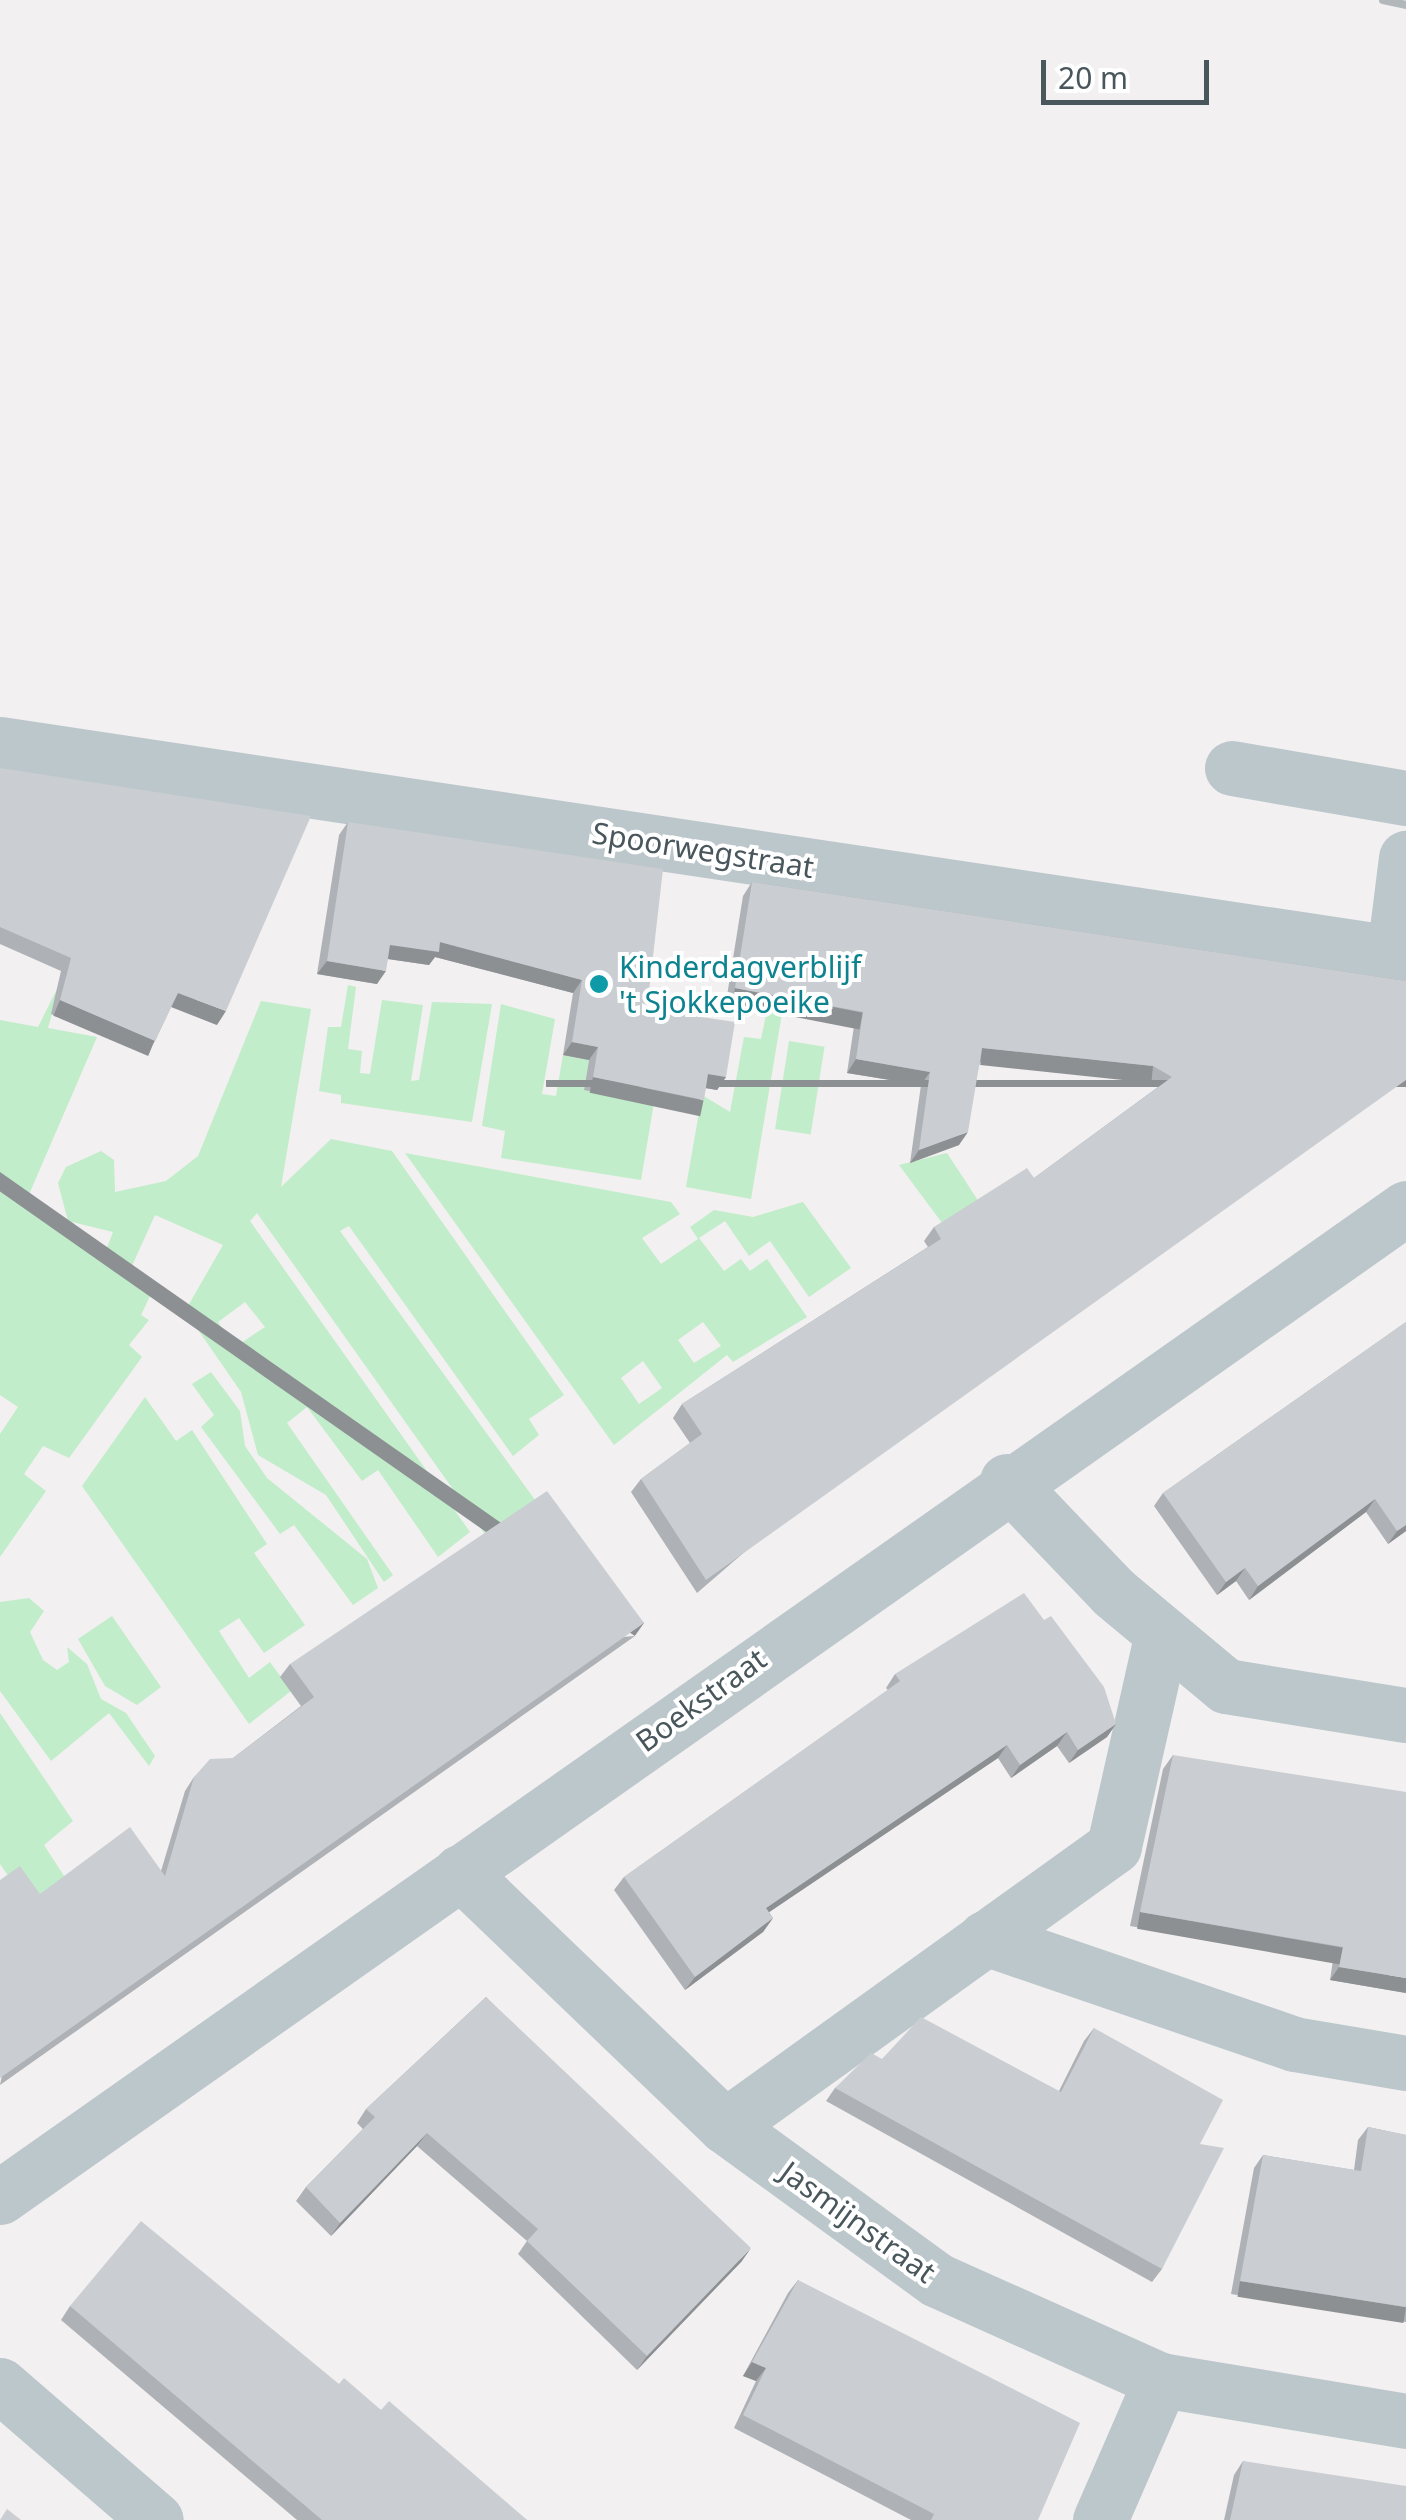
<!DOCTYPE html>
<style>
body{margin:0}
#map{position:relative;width:1406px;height:2520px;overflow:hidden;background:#f2f0f0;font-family:"Noto Sans",sans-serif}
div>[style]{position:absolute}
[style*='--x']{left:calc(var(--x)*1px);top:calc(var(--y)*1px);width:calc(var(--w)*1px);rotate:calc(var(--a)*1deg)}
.green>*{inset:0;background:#c1edca;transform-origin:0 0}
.minor>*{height:55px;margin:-27.5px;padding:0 27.5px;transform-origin:27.5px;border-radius:27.5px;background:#bcc7cc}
.rail>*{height:8px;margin:-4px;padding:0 4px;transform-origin:4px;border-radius:4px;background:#b2b7ba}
.wall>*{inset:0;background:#aeb1b5}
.shaded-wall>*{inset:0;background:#8d9093;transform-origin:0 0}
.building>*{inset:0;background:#caced2}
.dots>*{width:28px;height:28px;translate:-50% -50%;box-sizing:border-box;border:5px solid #fff;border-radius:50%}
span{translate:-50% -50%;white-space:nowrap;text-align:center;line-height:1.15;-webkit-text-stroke:8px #fff;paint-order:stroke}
.street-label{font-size:30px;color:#49575d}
.culture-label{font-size:30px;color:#0d838f}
.left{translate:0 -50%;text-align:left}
.scale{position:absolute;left:1041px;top:60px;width:168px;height:45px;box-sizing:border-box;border:5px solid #49575d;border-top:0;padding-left:12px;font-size:30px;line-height:35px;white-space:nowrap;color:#49575d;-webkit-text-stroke:8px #fff;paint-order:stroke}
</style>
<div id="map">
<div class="green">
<i style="clip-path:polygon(evenodd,61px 981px,48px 1028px,97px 1037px,24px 1206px,102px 1261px,113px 1232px,68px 1221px,58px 1183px,66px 1167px,101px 1151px,114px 1160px,115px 1192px,166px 1181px,198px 1156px,261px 1001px,311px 1009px,281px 1187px,331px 1139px,392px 1151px,564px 1395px,529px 1419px,539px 1435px,513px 1456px,349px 1226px,340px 1231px,538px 1504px,489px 1540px,257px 1213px,250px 1221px,470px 1532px,438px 1557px,378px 1470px,362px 1481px,307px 1407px,287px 1423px,393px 1575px,384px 1582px,326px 1495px,258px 1455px,241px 1392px,185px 1311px,223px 1245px,155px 1215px,126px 1279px,150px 1296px,141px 1315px,149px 1320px,129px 1345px,142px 1357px,69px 1458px,43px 1446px,24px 1474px,46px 1491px,0 1557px,0 1434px,18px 1407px,0 1395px,0 1020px,38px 1027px,61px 981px,245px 1302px,265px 1327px,235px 1347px,218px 1322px,245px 1302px)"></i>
<i style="clip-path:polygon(348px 985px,356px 987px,348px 1049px,362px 1051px,360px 1073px,370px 1074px,382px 1000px,423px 1005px,411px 1081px,419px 1080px,432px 1002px,492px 1004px,472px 1122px,341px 1103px,341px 1095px,319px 1091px,328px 1027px,341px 1027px)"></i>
<i style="clip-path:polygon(501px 1004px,555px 1019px,542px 1094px,556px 1096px,563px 1055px,589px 1060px,584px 1089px,604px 1094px,659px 1073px,641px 1180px,501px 1158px,505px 1131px,482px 1126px)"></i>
<i style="clip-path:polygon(768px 1005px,783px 1007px,751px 1199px,686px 1187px,702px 1095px,730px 1112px,744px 1037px,761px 1039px)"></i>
<i style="left:789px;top:1041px;width:36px;height:89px;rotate:9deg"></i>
<i style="clip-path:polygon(evenodd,405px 1153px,671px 1202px,680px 1214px,642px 1238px,661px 1264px,698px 1239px,690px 1227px,714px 1210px,753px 1217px,803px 1202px,851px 1268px,809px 1297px,770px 1241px,749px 1256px,725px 1221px,699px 1238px,724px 1271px,741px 1259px,750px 1271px,767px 1259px,807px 1317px,733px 1362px,727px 1355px,614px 1445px,405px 1153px,703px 1322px,721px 1346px,694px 1363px,678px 1340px,703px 1322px,405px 1153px,643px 1361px,662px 1388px,639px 1404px,621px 1378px,643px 1361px)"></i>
<i style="clip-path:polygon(947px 1153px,979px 1202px,948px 1231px,899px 1165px)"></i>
<i style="clip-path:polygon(211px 1372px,240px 1411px,245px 1446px,267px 1478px,367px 1559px,378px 1588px,353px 1605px,294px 1525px,280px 1534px,201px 1427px,214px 1415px,192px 1384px)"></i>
<i style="clip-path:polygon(145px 1397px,176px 1441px,192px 1430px,267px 1544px,254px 1553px,305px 1625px,264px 1653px,239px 1618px,219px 1631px,249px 1678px,270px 1662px,291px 1691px,249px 1724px,82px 1486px)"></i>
<i style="clip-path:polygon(29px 1598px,44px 1611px,30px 1632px,43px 1660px,57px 1670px,69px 1662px,67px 1647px,87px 1664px,101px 1699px,126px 1713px,155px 1756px,149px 1766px,109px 1713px,51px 1761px,0 1691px,0 1602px)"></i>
<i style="clip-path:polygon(112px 1616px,161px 1687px,137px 1705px,105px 1686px,78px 1639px)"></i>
<i style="clip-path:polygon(0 1713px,73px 1821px,44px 1845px,66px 1879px,30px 1907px,0 1864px)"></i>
</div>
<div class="minor">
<i style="--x:0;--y:744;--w:1422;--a:8.53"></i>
<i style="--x:1232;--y:768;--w:177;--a:9.8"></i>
<i style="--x:1394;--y:954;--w:97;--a:-82.9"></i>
<i style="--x:1007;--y:1481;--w:153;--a:46.3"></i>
<i style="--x:1113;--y:1592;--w:147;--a:39.8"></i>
<i style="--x:1226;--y:1686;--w:182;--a:9.2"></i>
<i style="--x:460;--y:1872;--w:367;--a:43.8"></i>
<i style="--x:725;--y:2126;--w:262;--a:36"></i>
<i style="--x:937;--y:2280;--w:245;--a:24.1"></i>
<i style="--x:1161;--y:2380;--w:248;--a:9.5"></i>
<i style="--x:985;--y:1938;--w:327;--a:18.9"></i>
<i style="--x:1294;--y:2044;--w:114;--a:9.6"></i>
<i style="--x:725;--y:2126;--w:479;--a:-35.7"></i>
<i style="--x:1114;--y:1846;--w:218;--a:-77.3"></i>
<i style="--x:0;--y:2197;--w:1719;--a:-35.12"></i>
<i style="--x:0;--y:2385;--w:206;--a:40.9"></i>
<i style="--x:1100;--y:2520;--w:153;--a:-66.5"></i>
</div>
<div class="rail">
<i style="--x:1383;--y:0;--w:24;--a:12"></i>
</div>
<div class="wall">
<i style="clip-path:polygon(0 768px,217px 1025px,171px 1007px,155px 1041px,145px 1054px,51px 1014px,61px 971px,0 944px)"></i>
<i style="clip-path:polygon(348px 822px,647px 1009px,726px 1077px,717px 1090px,706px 1088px,695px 1113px,584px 1090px,589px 1060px,563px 1055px,573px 993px,435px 957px,429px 965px,388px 959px,377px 984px,317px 974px,339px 835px)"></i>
<i style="clip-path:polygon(752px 882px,1406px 981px,697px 1593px,631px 1492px,641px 1479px,690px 1443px,673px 1418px,682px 1404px,928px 1247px,924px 1241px,934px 1227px,1034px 1178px,1158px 1087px,1144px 1080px,980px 1062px,959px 1145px,910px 1163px,921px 1085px,847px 1073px,854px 1026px,726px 1002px,743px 896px)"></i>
<i style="clip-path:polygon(1406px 1322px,1406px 1531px,1388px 1544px,1366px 1512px,1249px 1600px,1236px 1581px,1217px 1595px,1154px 1506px,1163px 1493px)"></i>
<i style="clip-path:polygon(635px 1636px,0 2085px,40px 1894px,161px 1871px,185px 1791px,194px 1777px,233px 1758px,301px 1706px,280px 1677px,290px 1664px)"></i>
<i style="clip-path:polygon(895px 1674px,1116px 1724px,1107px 1737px,1069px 1763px,1057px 1746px,1011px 1778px,998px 1758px,769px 1912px,773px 1918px,763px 1932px,685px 1990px,614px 1890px,624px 1877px,888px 1690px,886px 1688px)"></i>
<i style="clip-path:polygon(1173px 1755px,1406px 1993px,1330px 1980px,1333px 1960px,1130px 1926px,1163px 1769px)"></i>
<i style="clip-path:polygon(486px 1997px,742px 2261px,637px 2370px,518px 2254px,527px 2241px,417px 2146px,331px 2236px,296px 2201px,306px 2187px,363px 2129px,357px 2123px,366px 2109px)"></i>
<i style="clip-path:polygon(1094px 2028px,1200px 2144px,1162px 2269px,1152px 2282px,826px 2101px,835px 2088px,882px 2059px,1059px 2091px,1084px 2041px)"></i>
<i style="clip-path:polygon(1368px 2127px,1406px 2135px,1406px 2322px,1231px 2294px,1254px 2168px,1263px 2155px,1354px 2170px,1358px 2140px)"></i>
<i style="clip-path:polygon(798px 2280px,1038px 2520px,911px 2520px,734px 2428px,756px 2381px,743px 2376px,788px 2293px)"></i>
<i style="clip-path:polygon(70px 2306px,339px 2384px,381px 2410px,527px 2520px,297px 2520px,61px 2320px)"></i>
<i style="clip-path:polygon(1243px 2461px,1406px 2520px,1224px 2520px,1234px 2475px)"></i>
</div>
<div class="shaded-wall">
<i style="clip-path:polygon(440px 942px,582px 980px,573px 993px,435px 957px,429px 965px,381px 958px,390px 945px)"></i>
<i style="clip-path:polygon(327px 961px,386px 971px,377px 984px,317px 974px)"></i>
<i style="left:735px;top:988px;width:130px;height:17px;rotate:11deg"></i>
<i style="clip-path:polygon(178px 993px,226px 1011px,217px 1025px,169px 1006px)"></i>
<i style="left:60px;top:1000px;width:103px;height:17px;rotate:23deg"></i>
<i style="clip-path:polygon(572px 1042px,598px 1047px,589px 1060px,563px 1055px)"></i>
<i style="left:982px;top:1048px;width:172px;height:17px;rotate:6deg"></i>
<i style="clip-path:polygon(856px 1059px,930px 1072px,921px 1085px,847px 1073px)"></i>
<i style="clip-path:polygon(708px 1074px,726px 1077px,717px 1090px,699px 1087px)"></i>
<i style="left:593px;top:1077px;width:113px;height:16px;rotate:12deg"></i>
<i style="left:1406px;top:1080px;width:7px;height:860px;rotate:90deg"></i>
<i style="clip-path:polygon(968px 1132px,959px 1145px,910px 1163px,919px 1150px)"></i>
<i style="clip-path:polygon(1375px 1499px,1366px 1512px,1249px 1600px,1258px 1586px)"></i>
<i style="clip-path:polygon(1406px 1525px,1406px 1531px,1388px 1544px,1397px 1531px)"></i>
<i style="clip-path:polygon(1245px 1568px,1236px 1581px,1217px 1595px,1226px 1582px)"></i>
<i style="left:644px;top:1623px;width:16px;height:789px;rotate:125deg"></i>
<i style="clip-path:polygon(1116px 1724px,1107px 1737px,1069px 1763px,1078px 1750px)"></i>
<i style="clip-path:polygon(1067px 1732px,1057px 1746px,1011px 1778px,1020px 1765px)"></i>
<i style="clip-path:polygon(1007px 1745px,998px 1758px,756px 1921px,766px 1908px)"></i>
<i style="left:1140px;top:1912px;width:206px;height:17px;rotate:10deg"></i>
<i style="clip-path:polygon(773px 1918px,763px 1932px,685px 1990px,695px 1977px)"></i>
<i style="clip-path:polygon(1339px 1967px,1406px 1978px,1406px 1993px,1330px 1980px)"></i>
<i style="clip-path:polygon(427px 2133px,417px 2146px,331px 2236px,340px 2223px)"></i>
<i style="clip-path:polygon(751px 2248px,742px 2261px,637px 2370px,647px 2356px)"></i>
<i style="left:1240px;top:2281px;width:168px;height:16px;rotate:9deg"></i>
<i style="clip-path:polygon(752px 2362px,766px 2368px,756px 2381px,743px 2376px)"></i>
</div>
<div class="building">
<i style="clip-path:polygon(0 768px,311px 816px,226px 1011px,178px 993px,155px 1041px,60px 1000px,71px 958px,0 927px)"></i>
<i style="clip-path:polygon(348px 822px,663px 869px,647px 1009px,735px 1022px,726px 1077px,708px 1074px,704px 1100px,593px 1077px,598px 1047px,572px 1042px,582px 980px,440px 942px,439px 952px,390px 945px,386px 971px,327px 961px)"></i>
<i style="clip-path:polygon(752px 882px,1406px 981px,1406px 1080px,706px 1580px,641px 1479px,702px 1434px,682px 1404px,941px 1239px,934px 1227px,1027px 1168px,1034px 1178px,1172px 1077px,1153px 1066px,982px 1048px,968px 1132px,919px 1150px,930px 1072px,856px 1059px,863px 1012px,735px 988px)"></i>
<i style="clip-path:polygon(1406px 1322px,1406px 1525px,1397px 1531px,1375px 1499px,1258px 1586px,1245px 1568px,1226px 1582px,1163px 1493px)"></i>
<i style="clip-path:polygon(547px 1491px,644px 1623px,0 2078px,0 1880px,20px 1866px,40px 1894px,130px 1827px,165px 1876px,194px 1777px,210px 1759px,233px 1758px,314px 1697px,290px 1664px)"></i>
<i style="clip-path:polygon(1024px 1593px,1044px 1620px,1051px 1616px,1104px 1687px,1116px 1724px,1078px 1750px,1067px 1732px,1020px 1765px,1007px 1745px,766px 1908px,773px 1918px,695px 1977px,624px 1877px,900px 1681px,895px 1674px)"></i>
<i style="clip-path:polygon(1173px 1755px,1406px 1792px,1406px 1978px,1339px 1967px,1343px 1947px,1140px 1912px)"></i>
<i style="clip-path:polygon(486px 1997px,751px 2248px,647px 2356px,527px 2241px,538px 2229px,427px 2133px,340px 2223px,306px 2187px,375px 2117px,366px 2109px)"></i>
<i style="clip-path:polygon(921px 2017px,1061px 2092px,1094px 2028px,1223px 2100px,1200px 2144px,1224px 2148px,1162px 2269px,835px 2088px,871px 2053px,882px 2059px)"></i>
<i style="clip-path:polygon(1368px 2127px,1406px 2135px,1406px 2307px,1240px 2281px,1263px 2155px,1361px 2171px)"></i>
<i style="clip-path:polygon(141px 2221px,339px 2384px,344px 2378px,381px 2410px,389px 2401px,527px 2520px,322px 2520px,70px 2306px)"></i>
<i style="clip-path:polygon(798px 2280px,1080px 2423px,1038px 2520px,931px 2520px,934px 2514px,743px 2415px,766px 2368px,752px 2362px)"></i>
<i style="clip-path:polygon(1243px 2461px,1406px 2486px,1406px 2520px,1230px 2520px)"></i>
<i style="clip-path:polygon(7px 2509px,21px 2520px,0 2520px)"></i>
</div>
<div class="dots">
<i style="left:599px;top:984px;background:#0f9aa8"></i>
</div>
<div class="street-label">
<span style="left:703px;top:850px;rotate:9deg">Spoorwegstraat</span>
<span style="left:701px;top:1700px;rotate:-36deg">Boekstraat</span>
<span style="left:858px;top:2222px;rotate:36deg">Jasmijnstraat</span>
</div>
<div class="culture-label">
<span class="left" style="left:619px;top:984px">Kinderdagverblijf<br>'t Sjokkepoeike</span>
</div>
<div class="scale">20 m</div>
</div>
